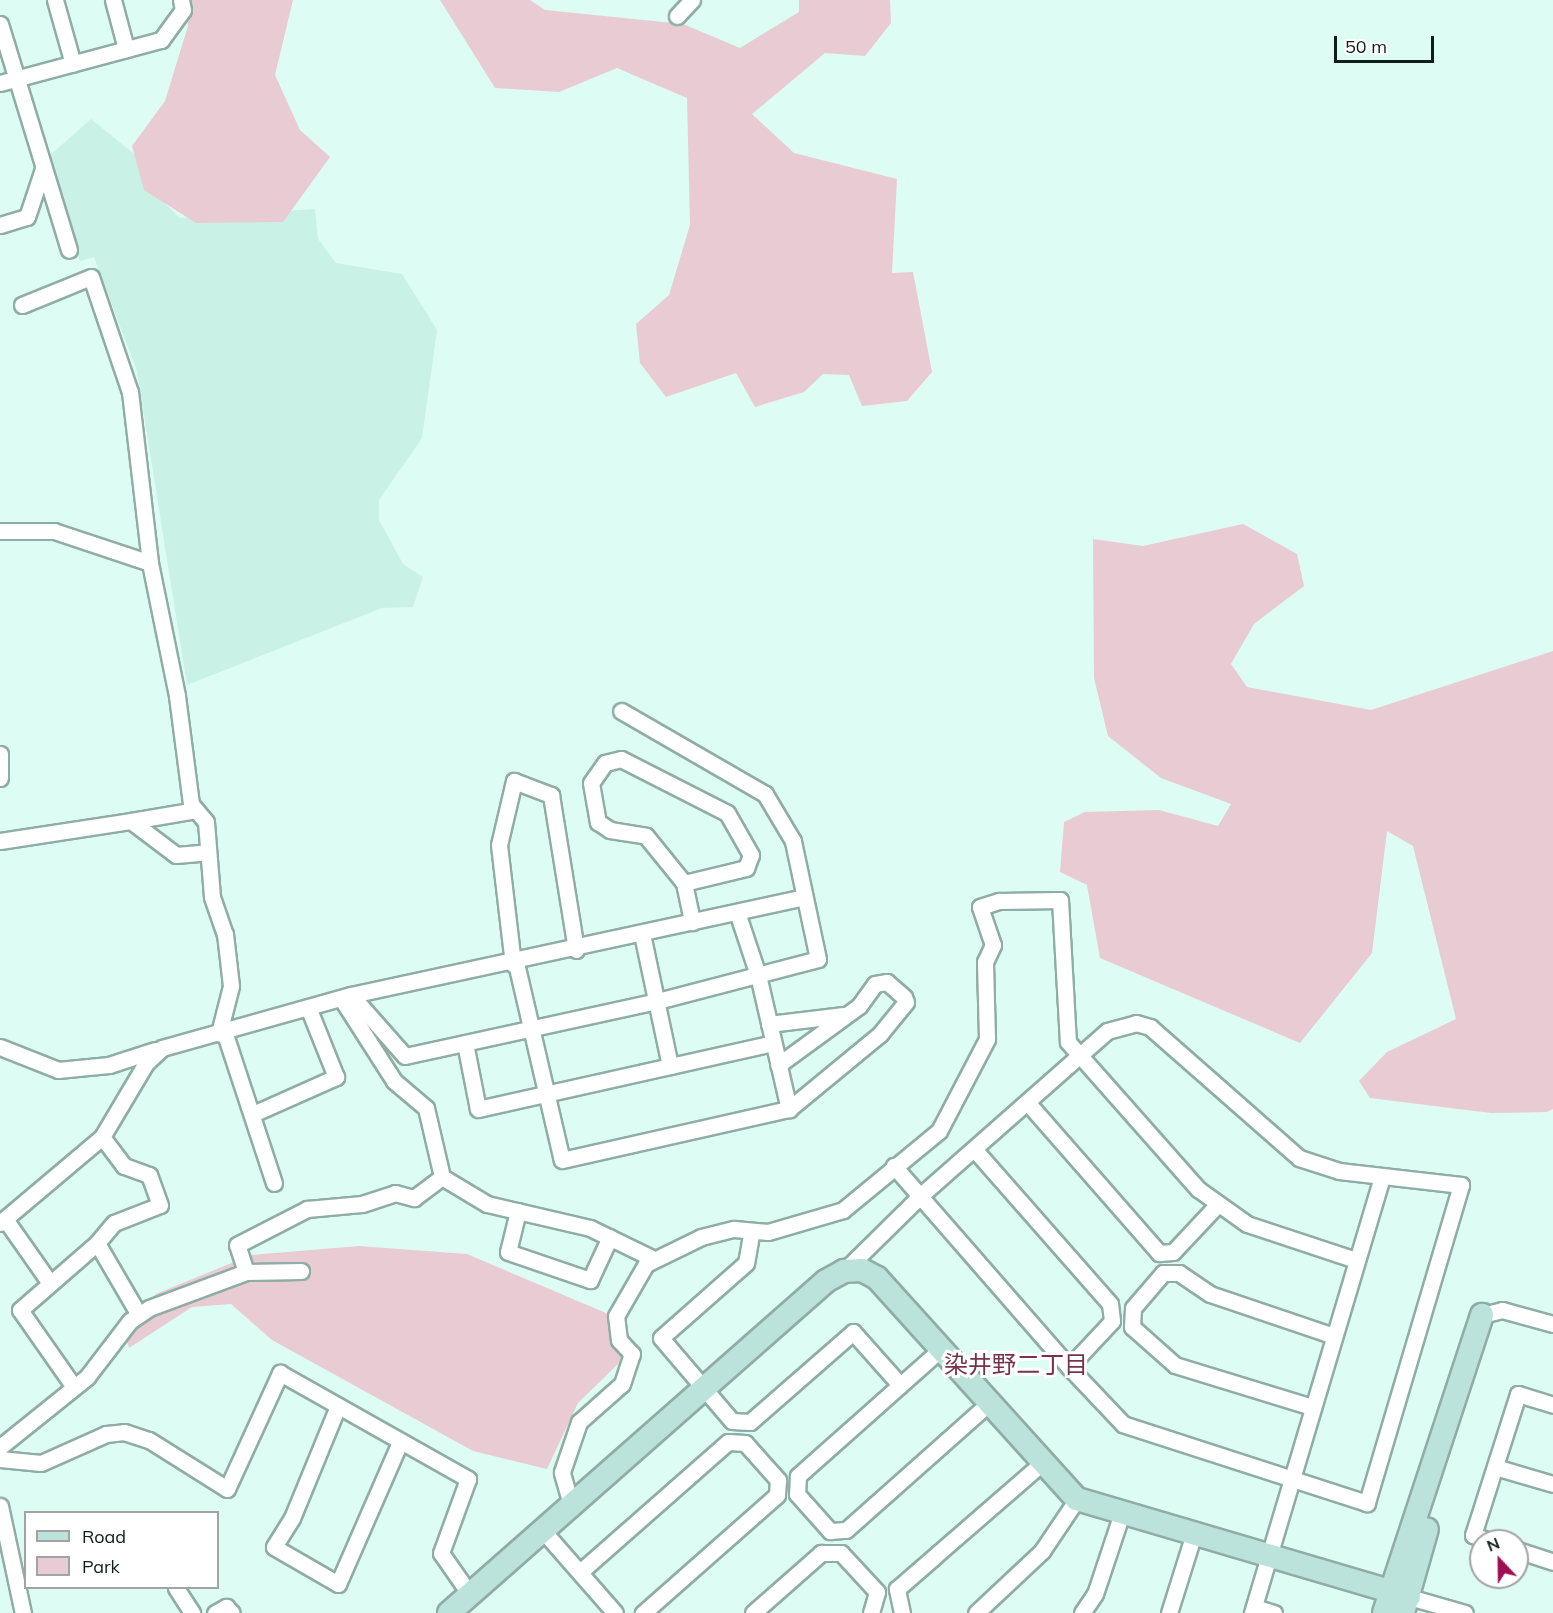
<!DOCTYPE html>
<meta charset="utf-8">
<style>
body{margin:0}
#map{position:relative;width:1553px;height:1613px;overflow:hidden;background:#ddfcf3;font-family:Mulish,"Noto Sans JP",sans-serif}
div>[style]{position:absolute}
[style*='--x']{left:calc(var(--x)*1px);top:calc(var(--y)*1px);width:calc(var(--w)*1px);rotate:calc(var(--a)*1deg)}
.built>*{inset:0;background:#c9f1e6}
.green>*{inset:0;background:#e9cbd3}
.roads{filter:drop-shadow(2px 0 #8fada5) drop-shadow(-2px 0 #8fada5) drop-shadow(0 2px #8fada5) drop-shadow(0 -2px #8fada5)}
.street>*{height:15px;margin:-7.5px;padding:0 7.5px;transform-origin:7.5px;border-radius:7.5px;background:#fff}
.secondary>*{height:22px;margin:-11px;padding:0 11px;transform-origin:11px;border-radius:11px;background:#bbe2db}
span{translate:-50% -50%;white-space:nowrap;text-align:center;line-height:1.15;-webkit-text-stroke:6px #fff;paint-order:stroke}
.neighbourhood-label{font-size:24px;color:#78334c}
.legend{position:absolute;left:24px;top:1511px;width:195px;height:78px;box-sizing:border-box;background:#fff;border:2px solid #a0a5a3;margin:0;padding:8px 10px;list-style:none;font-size:18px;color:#111d1a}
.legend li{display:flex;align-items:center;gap:12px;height:30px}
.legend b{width:30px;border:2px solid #a0a5a3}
.north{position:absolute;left:1469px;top:1529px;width:60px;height:60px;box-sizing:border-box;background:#fff;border:2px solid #a0a5a3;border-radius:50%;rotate:338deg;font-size:16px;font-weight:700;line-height:24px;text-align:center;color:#111d1a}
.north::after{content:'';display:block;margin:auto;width:21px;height:27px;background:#a00f56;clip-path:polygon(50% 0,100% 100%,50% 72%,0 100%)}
.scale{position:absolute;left:1334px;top:36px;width:100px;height:27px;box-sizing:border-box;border:3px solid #111d1a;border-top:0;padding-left:8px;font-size:18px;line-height:21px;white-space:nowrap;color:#111d1a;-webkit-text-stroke:4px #fff;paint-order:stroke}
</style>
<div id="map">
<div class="built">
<i style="clip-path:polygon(91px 119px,160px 175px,151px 190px,180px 218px,315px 209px,318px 239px,336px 263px,402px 274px,437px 330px,422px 438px,379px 500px,379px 520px,403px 564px,423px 577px,413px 607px,382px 608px,187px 685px,137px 371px,94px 257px,80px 261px,48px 157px)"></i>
</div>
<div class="green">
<i style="clip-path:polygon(184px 0,293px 0,275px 75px,300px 130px,330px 157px,283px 222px,196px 223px,144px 190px,132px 146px,165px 101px,188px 26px)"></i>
<i style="clip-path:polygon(440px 0,530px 0,545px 10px,683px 24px,740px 48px,799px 12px,799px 0,890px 0,891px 23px,865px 56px,825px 53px,752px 114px,794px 153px,897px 179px,892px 273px,913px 272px,932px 372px,907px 401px,862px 406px,849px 375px,823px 374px,804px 392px,755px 407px,736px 373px,666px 397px,640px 363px,636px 324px,669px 295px,690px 225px,687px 98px,617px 68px,559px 92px,495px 88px)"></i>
<i style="clip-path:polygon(1243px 524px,1297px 554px,1304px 586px,1254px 624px,1231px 664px,1247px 687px,1371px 710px,1553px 651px,1553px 1109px,1547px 1112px,1491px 1113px,1370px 1098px,1359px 1081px,1387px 1052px,1456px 1019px,1413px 846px,1387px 831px,1372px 953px,1300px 1043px,1100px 958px,1087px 885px,1060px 872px,1064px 822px,1085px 812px,1159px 810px,1218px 826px,1231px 804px,1161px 778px,1108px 736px,1094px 678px,1093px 539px,1143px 546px)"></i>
<i style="clip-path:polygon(359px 1246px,467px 1254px,606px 1313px,627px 1343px,618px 1364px,578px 1403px,547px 1469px,473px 1451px,272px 1340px,231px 1304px,192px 1307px,129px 1348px,121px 1323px,156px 1294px,251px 1255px)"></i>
</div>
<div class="roads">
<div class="street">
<i style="--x:55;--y:0;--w:66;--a:74.3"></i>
<i style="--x:113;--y:0;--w:51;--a:75.1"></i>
<i style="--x:677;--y:16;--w:22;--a:-47"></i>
<i style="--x:0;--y:24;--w:236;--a:73"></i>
<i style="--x:0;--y:83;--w:167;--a:-15"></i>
<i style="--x:161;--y:40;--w:37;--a:-54"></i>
<i style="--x:183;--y:10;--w:10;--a:-101"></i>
<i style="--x:0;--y:225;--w:28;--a:-17"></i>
<i style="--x:27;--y:217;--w:51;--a:-71.6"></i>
<i style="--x:22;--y:305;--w:74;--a:-22.1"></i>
<i style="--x:91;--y:277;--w:121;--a:71.3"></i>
<i style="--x:130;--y:392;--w:172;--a:83.3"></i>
<i style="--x:150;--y:563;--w:136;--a:78.5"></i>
<i style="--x:177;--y:696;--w:109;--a:82.6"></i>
<i style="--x:191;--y:804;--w:23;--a:50"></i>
<i style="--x:206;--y:822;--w:75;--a:85.4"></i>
<i style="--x:212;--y:897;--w:39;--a:71"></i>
<i style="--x:225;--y:934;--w:52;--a:83.4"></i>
<i style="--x:231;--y:986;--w:49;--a:104.3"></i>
<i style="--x:0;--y:531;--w:54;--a:0"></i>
<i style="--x:54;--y:531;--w:101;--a:18.4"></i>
<i style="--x:0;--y:754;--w:24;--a:90"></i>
<i style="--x:131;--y:821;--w:66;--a:-9.6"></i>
<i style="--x:0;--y:841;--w:133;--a:-8.7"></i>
<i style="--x:131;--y:821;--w:56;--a:37.1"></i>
<i style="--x:176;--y:855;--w:32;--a:-5"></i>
<i style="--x:684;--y:883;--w:64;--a:-13.6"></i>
<i style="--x:746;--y:868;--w:14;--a:-69"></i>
<i style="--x:751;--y:855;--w:48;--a:-119.7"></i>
<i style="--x:727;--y:813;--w:119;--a:-153"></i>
<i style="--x:621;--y:759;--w:16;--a:166"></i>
<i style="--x:605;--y:763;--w:24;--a:125"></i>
<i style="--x:591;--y:783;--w:40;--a:80"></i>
<i style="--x:598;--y:822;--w:14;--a:34"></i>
<i style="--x:610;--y:830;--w:36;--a:9"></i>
<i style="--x:646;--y:836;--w:60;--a:51"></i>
<i style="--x:684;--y:883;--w:40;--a:78"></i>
<i style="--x:737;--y:912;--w:66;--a:71.6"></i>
<i style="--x:758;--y:975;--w:138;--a:77"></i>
<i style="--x:642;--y:934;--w:135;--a:78"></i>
<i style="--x:516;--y:963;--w:202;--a:76.9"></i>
<i style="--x:562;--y:1160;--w:233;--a:-12.7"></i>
<i style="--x:789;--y:1109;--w:118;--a:-39.5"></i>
<i style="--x:880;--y:1034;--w:41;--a:-50.9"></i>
<i style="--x:906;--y:1002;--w:5;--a:-112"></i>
<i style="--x:904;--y:997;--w:23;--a:-139"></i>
<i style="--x:887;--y:982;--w:12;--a:171"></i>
<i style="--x:875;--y:984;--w:27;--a:126"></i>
<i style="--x:859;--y:1006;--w:100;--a:143.9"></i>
<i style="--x:513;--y:964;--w:120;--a:-96.7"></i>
<i style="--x:499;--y:845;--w:66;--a:-76.8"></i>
<i style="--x:514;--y:781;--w:40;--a:21"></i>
<i style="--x:551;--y:795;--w:157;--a:80.8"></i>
<i style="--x:351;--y:995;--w:81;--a:48.5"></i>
<i style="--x:405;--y:1056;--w:258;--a:-12.3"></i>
<i style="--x:657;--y:1001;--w:166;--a:-14.6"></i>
<i style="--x:818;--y:959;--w:121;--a:-102"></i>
<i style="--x:793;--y:841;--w:55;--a:-120.8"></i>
<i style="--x:765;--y:794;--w:166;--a:-150"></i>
<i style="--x:341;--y:998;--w:98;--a:57.4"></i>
<i style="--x:394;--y:1081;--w:42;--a:40.2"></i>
<i style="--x:426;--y:1108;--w:71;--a:76.9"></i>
<i style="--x:442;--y:1177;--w:52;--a:31"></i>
<i style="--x:487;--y:1204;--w:106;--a:13.1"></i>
<i style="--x:590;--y:1228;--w:71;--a:25.8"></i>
<i style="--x:769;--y:1024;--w:75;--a:-6.9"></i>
<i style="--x:224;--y:1031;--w:160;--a:71.8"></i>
<i style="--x:465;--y:1043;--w:67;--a:78.9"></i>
<i style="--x:478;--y:1109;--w:302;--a:-12.6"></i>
<i style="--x:0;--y:1047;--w:62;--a:21.6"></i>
<i style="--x:58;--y:1070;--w:51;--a:-5.6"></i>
<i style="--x:109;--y:1065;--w:48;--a:-18.1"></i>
<i style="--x:1027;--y:1102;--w:201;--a:48.8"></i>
<i style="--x:1159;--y:1253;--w:14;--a:-4"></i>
<i style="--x:1173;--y:1252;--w:64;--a:-46.9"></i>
<i style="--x:255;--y:1113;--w:89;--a:-24"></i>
<i style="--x:336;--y:1077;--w:75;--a:-111.8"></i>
<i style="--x:974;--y:1149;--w:206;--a:48.7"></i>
<i style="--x:1110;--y:1304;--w:17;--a:83"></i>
<i style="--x:1112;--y:1321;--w:63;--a:133.1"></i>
<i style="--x:518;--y:1211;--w:42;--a:103.7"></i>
<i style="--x:508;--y:1252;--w:87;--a:18.9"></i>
<i style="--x:590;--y:1280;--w:47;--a:-65.1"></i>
<i style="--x:5;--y:1219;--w:78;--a:54.9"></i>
<i style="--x:0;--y:1223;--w:133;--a:-40.1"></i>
<i style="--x:102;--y:1137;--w:86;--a:-59.3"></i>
<i style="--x:146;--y:1063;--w:22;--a:-43"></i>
<i style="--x:162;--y:1048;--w:196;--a:-15.7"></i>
<i style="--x:351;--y:995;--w:463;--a:-12.2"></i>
<i style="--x:751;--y:1235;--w:28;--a:100"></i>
<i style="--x:746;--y:1263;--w:113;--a:138.6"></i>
<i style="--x:661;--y:1338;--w:109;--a:49.5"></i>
<i style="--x:732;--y:1421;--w:18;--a:3"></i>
<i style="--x:750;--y:1422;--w:137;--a:-41.1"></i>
<i style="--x:853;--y:1332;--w:71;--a:48.4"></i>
<i style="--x:97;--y:1243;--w:26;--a:-50"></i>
<i style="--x:114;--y:1223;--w:49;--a:-21.4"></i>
<i style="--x:160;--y:1205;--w:32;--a:-110"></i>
<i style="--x:149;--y:1175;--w:27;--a:-160"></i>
<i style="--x:124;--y:1166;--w:36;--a:-127"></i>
<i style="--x:844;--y:1271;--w:107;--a:-44.6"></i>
<i style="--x:920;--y:1196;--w:249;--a:-41.4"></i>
<i style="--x:1107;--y:1031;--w:30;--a:-15"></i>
<i style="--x:1136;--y:1023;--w:15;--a:16"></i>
<i style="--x:1150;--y:1027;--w:198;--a:41.3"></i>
<i style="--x:1299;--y:1158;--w:42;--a:18"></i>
<i style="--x:1339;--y:1171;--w:123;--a:6.5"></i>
<i style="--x:1461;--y:1185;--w:332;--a:106.5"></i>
<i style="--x:1367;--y:1503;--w:256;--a:-162.1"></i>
<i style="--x:1123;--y:1424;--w:79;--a:-133.5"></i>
<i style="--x:1069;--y:1367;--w:227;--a:-131.1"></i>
<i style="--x:920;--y:1196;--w:40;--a:-131"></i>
<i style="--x:246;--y:1272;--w:28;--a:-108"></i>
<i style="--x:237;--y:1245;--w:79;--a:-27.2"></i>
<i style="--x:307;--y:1209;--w:55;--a:-5.2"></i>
<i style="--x:362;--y:1204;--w:35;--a:-18"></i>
<i style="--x:395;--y:1193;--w:20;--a:15"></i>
<i style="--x:414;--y:1198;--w:35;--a:-37"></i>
<i style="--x:1482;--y:1315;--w:21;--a:-14"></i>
<i style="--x:1502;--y:1310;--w:53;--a:15.4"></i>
<i style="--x:942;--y:1348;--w:193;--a:138.4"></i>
<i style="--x:798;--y:1476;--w:18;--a:93"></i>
<i style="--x:797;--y:1494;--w:50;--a:48.3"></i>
<i style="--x:830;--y:1531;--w:16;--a:-4"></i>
<i style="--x:846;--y:1530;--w:193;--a:-41.6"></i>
<i style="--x:74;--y:1387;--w:94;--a:-125"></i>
<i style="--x:20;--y:1310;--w:102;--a:-41"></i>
<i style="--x:97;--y:1243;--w:83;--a:59.7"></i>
<i style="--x:338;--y:1406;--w:121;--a:112.3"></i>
<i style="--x:292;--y:1518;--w:34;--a:122"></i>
<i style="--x:274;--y:1547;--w:74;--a:30"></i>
<i style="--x:338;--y:1584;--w:155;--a:-66.4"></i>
<i style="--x:1312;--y:1407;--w:143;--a:-163"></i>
<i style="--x:1175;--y:1365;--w:57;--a:-138.5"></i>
<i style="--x:1132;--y:1327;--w:19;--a:-87"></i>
<i style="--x:1133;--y:1308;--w:46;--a:-49.4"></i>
<i style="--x:1163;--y:1273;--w:16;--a:0"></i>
<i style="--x:1179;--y:1273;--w:37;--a:34"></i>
<i style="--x:1210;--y:1294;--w:131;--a:18.7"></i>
<i style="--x:0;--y:1447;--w:112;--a:-38.8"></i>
<i style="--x:87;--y:1377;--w:71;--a:-52.5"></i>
<i style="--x:130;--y:1321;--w:23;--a:-34"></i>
<i style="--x:149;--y:1308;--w:103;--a:-20.4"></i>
<i style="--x:246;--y:1272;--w:55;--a:-1"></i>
<i style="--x:0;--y:1459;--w:41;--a:5.6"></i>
<i style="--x:41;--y:1463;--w:71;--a:-24"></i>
<i style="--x:106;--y:1434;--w:18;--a:-6"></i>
<i style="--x:124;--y:1432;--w:26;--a:18"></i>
<i style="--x:149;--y:1440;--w:92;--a:32.1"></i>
<i style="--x:227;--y:1489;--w:128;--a:-65.4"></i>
<i style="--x:280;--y:1373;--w:216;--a:29.4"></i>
<i style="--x:468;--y:1479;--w:79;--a:110"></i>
<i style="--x:441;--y:1553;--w:52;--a:55.1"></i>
<i style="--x:1495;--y:1467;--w:60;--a:16.3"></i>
<i style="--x:0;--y:1506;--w:109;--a:77.9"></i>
<i style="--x:572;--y:1508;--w:37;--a:-106"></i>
<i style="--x:562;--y:1472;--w:53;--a:-71.2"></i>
<i style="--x:579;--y:1422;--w:57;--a:-41.5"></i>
<i style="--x:622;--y:1384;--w:32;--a:-72"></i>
<i style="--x:632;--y:1354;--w:19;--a:-133"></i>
<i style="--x:619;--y:1340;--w:24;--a:-97"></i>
<i style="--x:616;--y:1316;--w:60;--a:-60"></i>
<i style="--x:646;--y:1264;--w:61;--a:-26.1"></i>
<i style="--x:701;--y:1237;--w:34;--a:-14"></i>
<i style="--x:734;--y:1229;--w:34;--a:5"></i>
<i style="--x:768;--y:1232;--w:78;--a:-16.3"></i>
<i style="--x:843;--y:1210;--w:124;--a:-39.5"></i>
<i style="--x:939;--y:1131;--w:104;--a:-62.4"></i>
<i style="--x:987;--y:1039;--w:77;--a:-91.5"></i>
<i style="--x:985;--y:962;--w:19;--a:-65"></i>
<i style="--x:993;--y:945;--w:40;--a:-108.9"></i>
<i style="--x:980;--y:907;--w:20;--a:-18"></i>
<i style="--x:999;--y:901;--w:61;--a:-0.9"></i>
<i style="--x:1060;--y:900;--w:142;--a:86.8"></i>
<i style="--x:1068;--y:1042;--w:196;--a:48.5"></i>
<i style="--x:1198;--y:1189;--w:60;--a:35.5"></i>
<i style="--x:1247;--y:1224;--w:115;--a:18.3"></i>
<i style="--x:545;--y:1533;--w:106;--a:48.8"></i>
<i style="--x:1490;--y:1541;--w:18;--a:-161"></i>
<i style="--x:1473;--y:1535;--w:148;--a:-72.3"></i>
<i style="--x:1518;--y:1394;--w:37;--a:17"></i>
<i style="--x:1517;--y:1550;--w:38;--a:18"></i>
<i style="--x:580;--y:1572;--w:197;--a:-41.3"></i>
<i style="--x:728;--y:1442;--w:17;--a:3"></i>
<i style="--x:745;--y:1443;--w:50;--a:48.3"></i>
<i style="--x:778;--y:1480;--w:15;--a:94"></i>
<i style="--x:777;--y:1495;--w:179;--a:138.6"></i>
<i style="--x:176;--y:1588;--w:30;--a:57"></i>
<i style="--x:1409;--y:1597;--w:58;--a:15.9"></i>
<i style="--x:1254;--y:1607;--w:21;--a:17"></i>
<i style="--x:215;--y:1613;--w:13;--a:-29"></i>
<i style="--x:226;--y:1607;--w:8;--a:45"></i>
<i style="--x:753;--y:1613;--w:91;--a:-41.4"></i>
<i style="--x:821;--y:1553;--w:20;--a:0"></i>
<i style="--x:841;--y:1553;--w:53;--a:47.3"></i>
<i style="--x:877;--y:1592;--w:22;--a:106"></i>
<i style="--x:902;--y:1613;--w:25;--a:-102"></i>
<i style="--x:897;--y:1589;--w:192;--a:-41"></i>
<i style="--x:976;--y:1613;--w:91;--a:-43.2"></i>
<i style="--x:1042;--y:1551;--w:63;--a:-56.1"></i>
<i style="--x:1082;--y:1613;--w:23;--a:-56"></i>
<i style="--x:1095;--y:1594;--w:89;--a:-71.6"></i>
<i style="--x:1169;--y:1613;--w:87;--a:-72.6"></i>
<i style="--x:1252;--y:1613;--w:454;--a:-73.4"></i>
</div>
<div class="secondary">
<i style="--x:449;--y:1613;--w:502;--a:-41.37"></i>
<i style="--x:826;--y:1281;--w:21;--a:-29"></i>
<i style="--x:844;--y:1271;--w:18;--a:-3"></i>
<i style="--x:862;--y:1270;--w:17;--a:28"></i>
<i style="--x:877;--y:1278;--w:298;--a:47.9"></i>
<i style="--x:1077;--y:1499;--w:346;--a:16.4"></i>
<i style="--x:1384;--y:1613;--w:314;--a:-71.8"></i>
<i style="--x:1403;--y:1613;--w:87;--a:-74.1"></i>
</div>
</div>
<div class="neighbourhood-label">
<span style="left:1016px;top:1365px">染井野二丁目</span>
</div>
<ul class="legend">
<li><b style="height:8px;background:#bbe2db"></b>Road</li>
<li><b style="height:16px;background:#e9cbd3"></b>Park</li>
</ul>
<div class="north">N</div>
<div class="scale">50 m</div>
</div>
